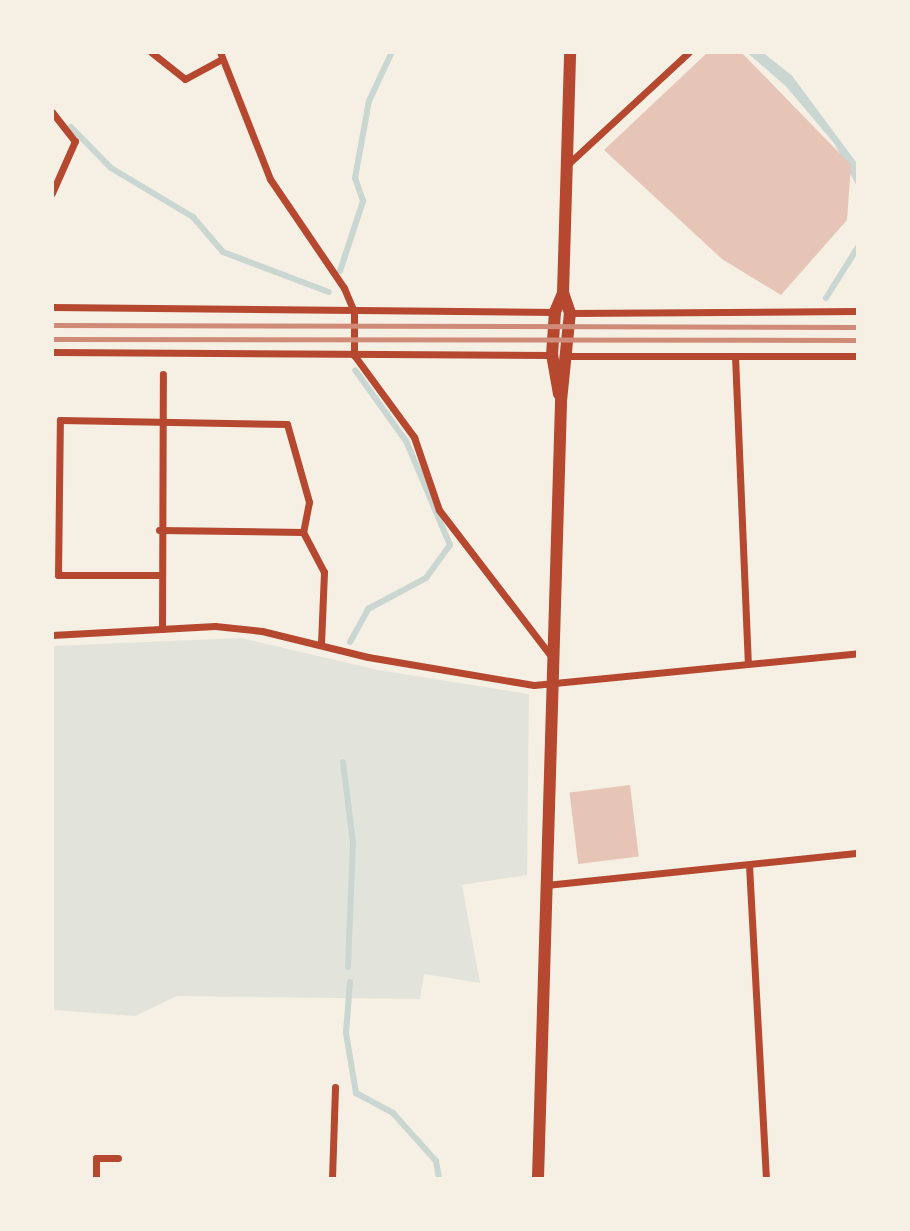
<!DOCTYPE html>
<style>
body{margin:0}
#map{position:relative;width:910px;height:1231px;overflow:hidden;background:#f6efe4;font-family:Raleway,sans-serif}
div>[style]{position:absolute}
[style*='--x']{left:calc(var(--x)*1px);top:calc(var(--y)*1px);width:calc(var(--w)*1px);rotate:calc(var(--a)*1deg)}
.green>*{inset:0;background:#e2e4dc}
.stream>*{height:6px;margin:-3px;padding:0 3px;transform-origin:3px;border-radius:3px;background:#c9d6d2}
.building>*{inset:0;background:#e6c5b7;transform-origin:0 0}
.minor>*{height:7px;margin:-3.5px;padding:0 3.5px;transform-origin:3.5px;border-radius:3.5px;background:#b5482f}
.tertiary>*{height:12px;margin:-6px;padding:0 6px;transform-origin:6px;border-radius:6px;background:#b5482f}
.rail>*{height:5px;margin:-2.5px;padding:0 2.5px;transform-origin:2.5px;border-radius:2.5px;background:#cf8b77}
span{translate:-50% -50%;white-space:nowrap;text-align:center;line-height:1.15;-webkit-text-stroke:5px #f6efe4;paint-order:stroke}
.frame{position:absolute;inset:0;border:54px solid #f6efe4;pointer-events:none}
</style>
<div id="map">
<div class="green">
<i style="clip-path:polygon(241px 638px,378px 670px,529px 694px,527px 875px,462px 885px,480px 983px,424px 974px,420px 999px,177px 996px,135px 1016px,53px 1010px,53px 646px)"></i>
</div>
<div class="stream">
<i style="--x:751;--y:52;--w:49;--a:40.9"></i>
<i style="--x:788;--y:84;--w:76;--a:49.8"></i>
<i style="--x:837;--y:142;--w:45;--a:62.3"></i>
<i style="--x:757;--y:52;--w:42;--a:38.2"></i>
<i style="--x:790;--y:78;--w:114;--a:53.5"></i>
<i style="--x:71;--y:127;--w:57;--a:45.7"></i>
<i style="--x:111;--y:168;--w:96;--a:30.9"></i>
<i style="--x:193;--y:217;--w:46;--a:49.4"></i>
<i style="--x:223;--y:252;--w:113;--a:20.7"></i>
<i style="--x:340;--y:271;--w:74;--a:-71.8"></i>
<i style="--x:363;--y:201;--w:24;--a:-109"></i>
<i style="--x:355;--y:178;--w:78;--a:-79.7"></i>
<i style="--x:369;--y:101;--w:54;--a:-64.9"></i>
<i style="--x:826;--y:298;--w:60;--a:-57.9"></i>
<i style="--x:350;--y:642;--w:38;--a:-61"></i>
<i style="--x:368;--y:609;--w:66;--a:-28.1"></i>
<i style="--x:426;--y:578;--w:41;--a:-54"></i>
<i style="--x:450;--y:545;--w:113;--a:-112.9"></i>
<i style="--x:406;--y:441;--w:87;--a:-125.7"></i>
<i style="--x:343;--y:762;--w:81;--a:82.9"></i>
<i style="--x:353;--y:842;--w:125;--a:92.3"></i>
<i style="--x:350;--y:982;--w:51;--a:94.5"></i>
<i style="--x:346;--y:1033;--w:61;--a:80.5"></i>
<i style="--x:356;--y:1093;--w:42;--a:28.4"></i>
<i style="--x:393;--y:1113;--w:64;--a:48.1"></i>
<i style="--x:436;--y:1161;--w:17;--a:80"></i>
</div>
<div class="building">
<i style="clip-path:polygon(708px 52px,741px 52px,851px 165px,847px 220px,781px 295px,722px 259px,604px 150px)"></i>
<i style="left:630px;top:785px;width:72px;height:61px;rotate:83deg"></i>
</div>
<div class="minor">
<i style="--x:151;--y:52;--w:43;--a:38.5"></i>
<i style="--x:185;--y:79;--w:42;--a:-28.4"></i>
<i style="--x:220;--y:52;--w:136;--a:68.5"></i>
<i style="--x:270;--y:179;--w:132;--a:55.8"></i>
<i style="--x:344;--y:288;--w:25;--a:67"></i>
<i style="--x:354;--y:311;--w:44;--a:90"></i>
<i style="--x:354;--y:355;--w:102;--a:53.8"></i>
<i style="--x:414;--y:437;--w:77;--a:71.1"></i>
<i style="--x:439;--y:510;--w:185;--a:52.5"></i>
<i style="--x:52;--y:112;--w:37;--a:52"></i>
<i style="--x:75;--y:141;--w:57;--a:113.9"></i>
<i style="--x:567;--y:165;--w:166;--a:-42.8"></i>
<i style="--x:52;--y:307;--w:503;--a:0.57"></i>
<i style="--x:570;--y:313;--w:288;--a:-0.4"></i>
<i style="--x:52;--y:352;--w:500;--a:0.34"></i>
<i style="--x:569;--y:356;--w:289;--a:0"></i>
<i style="--x:735;--y:356;--w:305;--a:87.6"></i>
<i style="--x:159;--y:530;--w:144;--a:0.8"></i>
<i style="--x:161;--y:575;--w:103;--a:180"></i>
<i style="--x:58;--y:575;--w:155;--a:-89.3"></i>
<i style="--x:60;--y:420;--w:227;--a:1"></i>
<i style="--x:287;--y:424;--w:81;--a:74.2"></i>
<i style="--x:309;--y:502;--w:31;--a:101"></i>
<i style="--x:303;--y:532;--w:45;--a:62.3"></i>
<i style="--x:324;--y:572;--w:72;--a:92.4"></i>
<i style="--x:162;--y:629;--w:255;--a:-89.8"></i>
<i style="--x:52;--y:635;--w:163;--a:-3.2"></i>
<i style="--x:215;--y:626;--w:47;--a:6.1"></i>
<i style="--x:262;--y:631;--w:109;--a:13.8"></i>
<i style="--x:368;--y:657;--w:168;--a:9.6"></i>
<i style="--x:534;--y:685;--w:326;--a:-5.6"></i>
<i style="--x:749;--y:865;--w:313;--a:86.9"></i>
<i style="--x:546;--y:885;--w:314;--a:-5.9"></i>
<i style="--x:96;--y:1178;--w:20;--a:-90"></i>
<i style="--x:96;--y:1158;--w:22;--a:0"></i>
<i style="--x:332;--y:1178;--w:91;--a:-88.1"></i>
</div>
<div class="tertiary">
<i style="--x:559;--y:394;--w:40;--a:-100"></i>
<i style="--x:552;--y:355;--w:43;--a:-86"></i>
<i style="--x:555;--y:312;--w:21;--a:-67"></i>
<i style="--x:538;--y:1178;--w:777;--a:-88.3"></i>
<i style="--x:561;--y:401;--w:88;--a:-84.2"></i>
<i style="--x:570;--y:313;--w:21;--a:-109"></i>
<i style="--x:563;--y:293;--w:241;--a:-88.3"></i>
</div>
<div class="rail">
<i style="--x:52;--y:325;--w:806;--a:0.14"></i>
<i style="--x:52;--y:339;--w:806;--a:0.07"></i>
</div>
<div class="frame"></div>
</div>
